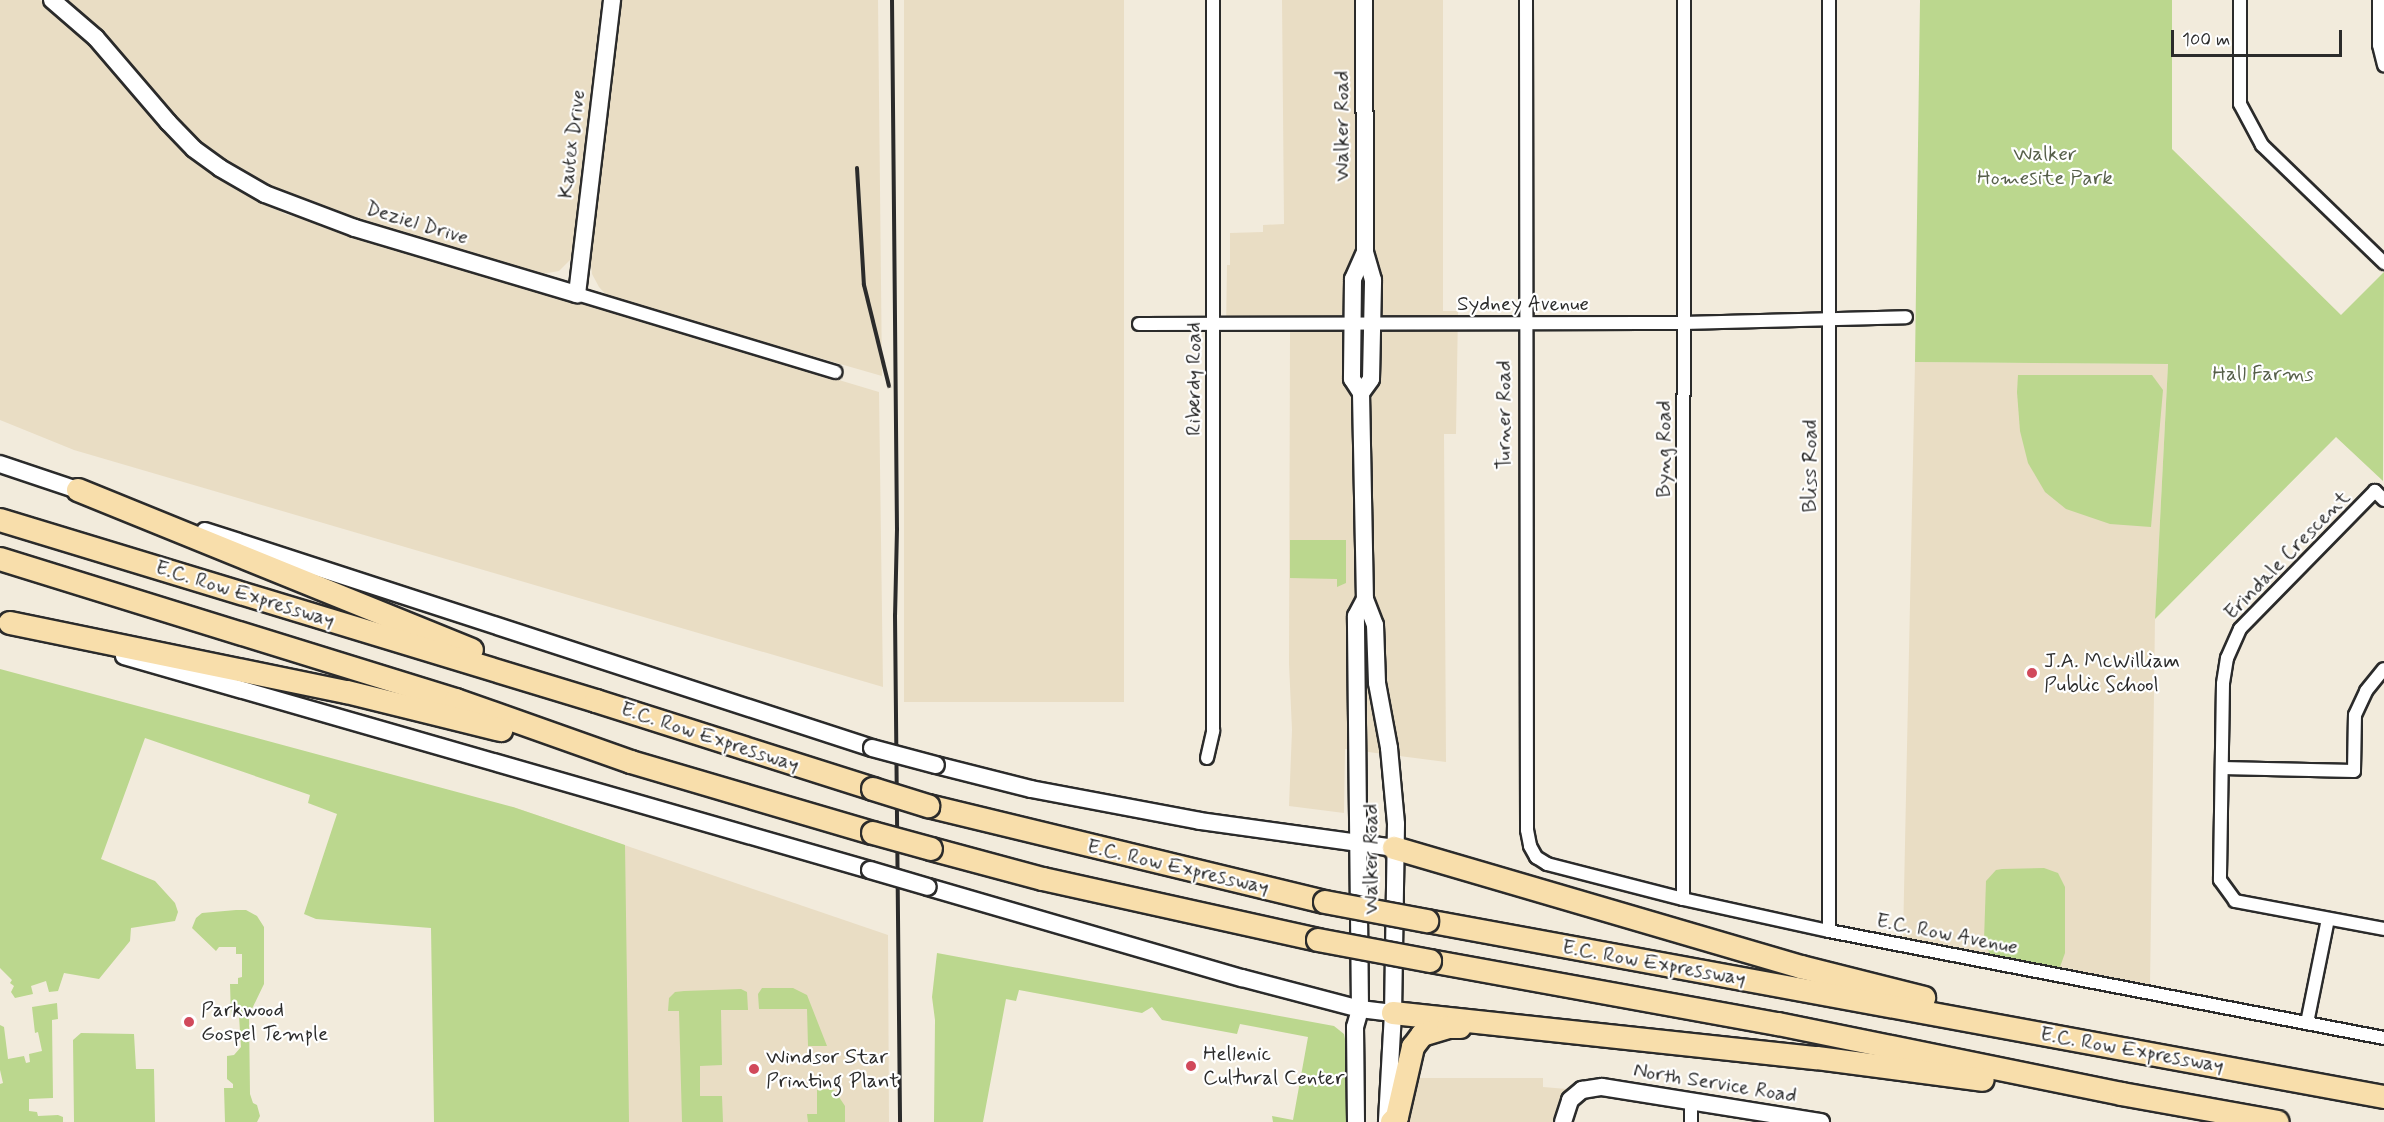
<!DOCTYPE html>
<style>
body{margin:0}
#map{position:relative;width:2384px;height:1122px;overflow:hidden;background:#f2ebdc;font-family:Mynerve,sans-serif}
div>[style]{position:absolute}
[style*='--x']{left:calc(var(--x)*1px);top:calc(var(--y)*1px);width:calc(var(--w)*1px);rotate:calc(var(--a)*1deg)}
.built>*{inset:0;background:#e9ddc4;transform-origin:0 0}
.green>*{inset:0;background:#bbd78e}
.roads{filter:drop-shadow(2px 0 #2b2b2b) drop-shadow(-2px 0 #2b2b2b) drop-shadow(0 2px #2b2b2b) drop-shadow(0 -2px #2b2b2b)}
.street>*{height:12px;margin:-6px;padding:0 6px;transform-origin:6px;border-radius:6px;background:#fff}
.secondary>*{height:16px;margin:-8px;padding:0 8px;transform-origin:8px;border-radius:8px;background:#fff}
.highway>*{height:22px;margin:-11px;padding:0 11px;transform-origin:11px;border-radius:11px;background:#f8deab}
.rail>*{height:4px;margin:-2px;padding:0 2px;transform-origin:2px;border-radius:2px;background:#2b2b2b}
.bridges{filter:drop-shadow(2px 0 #2b2b2b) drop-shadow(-2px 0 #2b2b2b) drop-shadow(0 2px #2b2b2b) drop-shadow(0 -2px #2b2b2b)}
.secondary-bridge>*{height:16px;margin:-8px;padding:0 8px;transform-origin:8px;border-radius:8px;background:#fff}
.highway-bridge>*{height:22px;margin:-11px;padding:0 11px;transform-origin:11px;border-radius:11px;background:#f8deab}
.dots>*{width:16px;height:16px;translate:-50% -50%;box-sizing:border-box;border:3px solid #fff;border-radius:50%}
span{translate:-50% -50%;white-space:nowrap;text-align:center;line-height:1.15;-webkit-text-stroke:4.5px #fff;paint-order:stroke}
.street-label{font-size:21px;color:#2b2b2b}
.park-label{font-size:21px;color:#565f49}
.poi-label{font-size:21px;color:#2b2b2b}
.left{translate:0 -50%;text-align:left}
.scale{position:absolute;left:2171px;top:30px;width:171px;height:27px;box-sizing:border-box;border:3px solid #2b2b2b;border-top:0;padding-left:8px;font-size:18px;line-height:21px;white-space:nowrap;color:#2b2b2b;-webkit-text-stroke:4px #fff;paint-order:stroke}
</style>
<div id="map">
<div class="built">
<i style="clip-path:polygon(0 0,40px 0,66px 18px,197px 159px,229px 183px,285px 214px,879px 392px,883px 687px,74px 450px,0 420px)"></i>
<i style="clip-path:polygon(64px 0,604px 0,574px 256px,559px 271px,537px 275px,290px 200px,217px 159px,184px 130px)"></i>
<i style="clip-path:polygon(619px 0,878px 0,882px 376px,608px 297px,599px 287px,592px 274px,589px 244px)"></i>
<i style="left:904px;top:0;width:220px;height:702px"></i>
<i style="clip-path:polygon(1282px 0,1443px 0,1443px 311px,1458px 311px,1456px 434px,1444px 434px,1446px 762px,1345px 749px,1344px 813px,1289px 806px,1292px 730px,1289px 664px,1290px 331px,1226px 329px,1227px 265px,1230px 265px,1230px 233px,1263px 232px,1263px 225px,1284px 224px)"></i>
<i style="clip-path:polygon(1915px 362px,2168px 364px,2155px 619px,2150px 987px,1903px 940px)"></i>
<i style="clip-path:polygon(513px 807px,888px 935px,889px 1122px,510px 1122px)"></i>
<i style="clip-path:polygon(1408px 1078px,1543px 1078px,1543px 1087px,1567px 1089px,1556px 1111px,1556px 1122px,1401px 1122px)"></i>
</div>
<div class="green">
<i style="clip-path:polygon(1920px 0,2172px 0,2172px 149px,2341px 315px,2384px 272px,2383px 481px,2336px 437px,2155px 619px,2168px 364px,1915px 362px)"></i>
<i style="clip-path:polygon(2018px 375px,2152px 375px,2163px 390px,2151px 527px,2110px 524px,2066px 509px,2045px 492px,2028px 463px,2020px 431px,2017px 392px)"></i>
<i style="clip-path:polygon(1290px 540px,1346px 540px,1346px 583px,1337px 587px,1337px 579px,1290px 578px)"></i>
<i style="clip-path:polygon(0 669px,513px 807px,625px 845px,629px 1122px,434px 1122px,431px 928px,316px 919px,304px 914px,337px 814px,308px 803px,310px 795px,145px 738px,101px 859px,155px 881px,175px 903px,178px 912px,175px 921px,131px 928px,130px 941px,99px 979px,64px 973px,58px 991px,49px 992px,46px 981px,31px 986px,33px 994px,15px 998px,11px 992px,14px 986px,10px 983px,12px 980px,0 968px)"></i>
<i style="clip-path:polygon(2044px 868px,2058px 873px,2065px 887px,2065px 953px,2060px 967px,2057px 969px,1991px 957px,1984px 940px,1986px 881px,1996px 870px,2002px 869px)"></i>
<i style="clip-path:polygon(236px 910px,246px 910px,257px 916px,264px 927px,264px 984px,249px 1015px,250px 1094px,253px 1103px,257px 1105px,260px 1116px,257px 1122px,207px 1122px,225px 1122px,224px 1088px,233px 1088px,233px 1084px,227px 1079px,227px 1056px,234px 1055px,241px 1047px,239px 1016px,231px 1016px,230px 984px,238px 984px,238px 978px,242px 977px,242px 954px,236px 954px,236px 947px,219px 947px,216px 951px,192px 928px,196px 918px,202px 913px)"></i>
<i style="clip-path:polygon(937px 953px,1334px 1026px,1344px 1034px,1346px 1044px,1346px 1122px,1273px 1122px,1272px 1116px,1293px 1120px,1308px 1037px,1240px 1024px,1237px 1034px,1162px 1020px,1152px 1007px,1142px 1013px,1019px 990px,1016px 1001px,1006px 999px,983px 1122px,934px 1122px,935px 1020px,932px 997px)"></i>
<i style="clip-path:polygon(762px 988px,793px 988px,807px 995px,827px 1046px,808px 1046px,807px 1009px,759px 1009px,758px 994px)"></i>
<i style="clip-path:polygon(741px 989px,747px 992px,748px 1010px,721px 1010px,722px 1065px,700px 1066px,700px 1096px,722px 1096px,723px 1122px,682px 1122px,679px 1011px,668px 1011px,669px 998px,675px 992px,684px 991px)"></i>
<i style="clip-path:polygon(57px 1003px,58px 1019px,52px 1020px,53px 1098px,29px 1099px,29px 1111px,37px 1112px,38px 1116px,58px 1115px,63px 1117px,63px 1122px,0 1122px,0 1084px,3px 1083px,0 1070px,0 1025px,4px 1027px,8px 1059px,24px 1056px,26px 1063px,30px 1062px,29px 1054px,42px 1051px,38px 1032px,35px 1033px,32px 1007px)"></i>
<i style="clip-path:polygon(81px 1033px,134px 1034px,136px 1069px,154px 1069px,155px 1122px,74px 1122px,73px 1040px)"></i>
<i style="clip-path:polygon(831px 1089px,835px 1091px,845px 1106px,845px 1122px,808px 1122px,807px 1114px,817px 1114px,817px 1090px)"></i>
</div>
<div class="roads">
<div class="street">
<i style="--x:1526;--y:0;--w:830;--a:89.93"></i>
<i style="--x:1527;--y:830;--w:16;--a:79"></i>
<i style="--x:1530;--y:846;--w:13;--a:61"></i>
<i style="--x:1536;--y:857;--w:13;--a:32"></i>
<i style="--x:1547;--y:864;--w:140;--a:14.4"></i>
<i style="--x:1683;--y:899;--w:149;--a:12.4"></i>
<i style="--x:1829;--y:931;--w:565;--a:10.91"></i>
<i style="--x:2240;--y:0;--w:104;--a:90"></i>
<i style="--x:2240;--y:104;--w:47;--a:61.8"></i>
<i style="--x:2262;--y:145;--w:170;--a:44"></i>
<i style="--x:2379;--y:0;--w:45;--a:90"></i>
<i style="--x:2379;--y:45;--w:21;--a:76"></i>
<i style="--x:577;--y:294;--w:270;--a:16.8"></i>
<i style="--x:1139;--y:324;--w:544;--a:-0.11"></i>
<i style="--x:1683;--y:323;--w:223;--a:-1.5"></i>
<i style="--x:2384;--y:500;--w:13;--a:-135"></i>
<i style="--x:2375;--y:491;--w:193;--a:134.4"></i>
<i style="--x:2240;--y:629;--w:32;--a:114"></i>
<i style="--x:2227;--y:658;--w:26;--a:99"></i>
<i style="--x:2223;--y:684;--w:196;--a:90.9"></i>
<i style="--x:2220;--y:880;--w:26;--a:54"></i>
<i style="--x:2235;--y:901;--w:152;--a:10.6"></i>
<i style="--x:1207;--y:758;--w:28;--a:-77"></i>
<i style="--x:1213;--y:731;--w:731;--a:-90"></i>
<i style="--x:2222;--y:768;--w:132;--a:1.3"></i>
<i style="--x:2354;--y:771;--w:56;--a:-89"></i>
<i style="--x:2355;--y:715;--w:26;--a:-65"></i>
<i style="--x:2366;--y:691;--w:28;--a:-51"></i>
<i style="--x:1683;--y:899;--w:899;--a:-89.94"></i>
<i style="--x:1829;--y:931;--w:931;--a:-90"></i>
<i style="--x:2307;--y:1023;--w:106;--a:-78.6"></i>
<i style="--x:1691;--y:1102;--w:20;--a:90"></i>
</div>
<div class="secondary">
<i style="--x:52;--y:0;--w:58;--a:40.8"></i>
<i style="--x:96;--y:38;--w:111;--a:49.4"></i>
<i style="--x:168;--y:122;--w:37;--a:46"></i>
<i style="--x:194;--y:149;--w:32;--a:36"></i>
<i style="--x:220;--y:168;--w:52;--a:30"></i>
<i style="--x:265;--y:194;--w:96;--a:20.7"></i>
<i style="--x:355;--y:228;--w:232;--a:16.6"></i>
<i style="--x:577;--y:294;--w:296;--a:-83.2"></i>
<i style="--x:1365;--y:252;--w:30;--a:114"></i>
<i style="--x:1353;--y:279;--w:100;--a:90.6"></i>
<i style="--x:1352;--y:379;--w:17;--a:57"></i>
<i style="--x:1361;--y:393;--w:206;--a:88.9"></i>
<i style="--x:1365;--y:599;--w:28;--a:69"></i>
<i style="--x:1375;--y:625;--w:58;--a:88"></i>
<i style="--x:1377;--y:683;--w:66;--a:79.5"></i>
<i style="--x:1389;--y:748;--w:76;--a:84.7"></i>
<i style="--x:1396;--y:824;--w:189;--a:90.9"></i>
<i style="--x:1393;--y:1013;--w:109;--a:93.2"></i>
<i style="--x:1361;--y:393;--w:17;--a:-54"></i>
<i style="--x:1371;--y:379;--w:99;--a:-88.8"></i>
<i style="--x:1373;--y:280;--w:29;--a:-106"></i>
<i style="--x:1365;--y:252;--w:252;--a:-90.2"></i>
<i style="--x:0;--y:464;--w:94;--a:18.6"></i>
<i style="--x:205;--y:531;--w:701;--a:18.02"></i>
<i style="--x:124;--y:656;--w:776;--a:16.01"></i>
<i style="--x:936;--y:765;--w:98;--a:14.2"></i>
<i style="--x:1031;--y:789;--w:172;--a:10.7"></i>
<i style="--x:1200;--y:821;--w:196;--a:7.9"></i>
<i style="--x:928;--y:887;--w:327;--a:16.2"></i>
<i style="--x:1242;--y:978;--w:122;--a:14.7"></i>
<i style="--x:1360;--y:1009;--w:33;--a:7"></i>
<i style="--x:1356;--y:1122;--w:95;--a:-90.6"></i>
<i style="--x:1355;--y:1027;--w:19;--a:-74"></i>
<i style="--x:1360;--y:1009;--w:393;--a:-90.6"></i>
<i style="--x:1356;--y:616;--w:19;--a:-62"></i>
<i style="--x:1563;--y:1122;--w:23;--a:-72"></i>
<i style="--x:1570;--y:1100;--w:16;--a:-40"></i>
<i style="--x:1582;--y:1090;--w:20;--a:-9"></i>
<i style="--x:1602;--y:1087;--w:222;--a:9.1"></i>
</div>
<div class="highway">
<i style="--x:78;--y:490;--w:425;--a:22.1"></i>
<i style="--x:0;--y:520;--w:623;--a:16.89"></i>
<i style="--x:596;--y:701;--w:291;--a:17.6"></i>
<i style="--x:0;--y:559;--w:477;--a:17.2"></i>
<i style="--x:456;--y:700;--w:186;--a:19.5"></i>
<i style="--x:631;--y:762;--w:252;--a:16.4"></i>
<i style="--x:10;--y:623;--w:344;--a:11.6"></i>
<i style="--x:347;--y:692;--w:159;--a:13.9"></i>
<i style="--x:928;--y:806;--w:408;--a:13.6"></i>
<i style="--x:1394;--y:848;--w:424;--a:16.3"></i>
<i style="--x:1801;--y:967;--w:127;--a:14.1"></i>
<i style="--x:931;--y:849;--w:116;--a:15"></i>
<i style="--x:1043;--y:879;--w:282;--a:12.5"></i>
<i style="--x:1427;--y:921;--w:973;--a:10.42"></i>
<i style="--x:1430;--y:961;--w:354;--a:10.3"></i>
<i style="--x:1778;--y:1024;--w:351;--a:11.5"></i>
<i style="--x:2122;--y:1094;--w:158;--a:10.2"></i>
<i style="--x:1393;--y:1013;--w:426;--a:6.1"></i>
<i style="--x:1817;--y:1058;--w:167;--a:7.5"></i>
<i style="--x:1392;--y:1122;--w:7;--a:-45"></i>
<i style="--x:1397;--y:1117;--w:72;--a:-77.1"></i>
<i style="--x:1413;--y:1047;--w:15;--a:-53"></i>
<i style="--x:1422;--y:1035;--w:27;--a:-17"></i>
<i style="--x:1448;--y:1027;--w:12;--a:0"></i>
</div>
</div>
<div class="rail">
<i style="--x:892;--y:0;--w:529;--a:89.46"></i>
<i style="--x:897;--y:529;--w:86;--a:91.3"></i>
<i style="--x:895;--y:615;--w:507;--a:89.43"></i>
<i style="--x:857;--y:168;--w:117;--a:86.6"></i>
<i style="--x:864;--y:285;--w:104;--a:76.1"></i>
</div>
<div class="bridges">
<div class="secondary-bridge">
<i style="--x:872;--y:748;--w:66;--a:14.9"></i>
<i style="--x:870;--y:870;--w:60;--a:16.3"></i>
</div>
<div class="highway-bridge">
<i style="--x:873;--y:789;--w:58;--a:17.2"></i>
<i style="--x:873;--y:833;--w:60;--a:15.4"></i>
<i style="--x:1325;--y:902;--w:104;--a:10.6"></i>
<i style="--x:1318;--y:940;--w:114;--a:10.6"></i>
</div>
</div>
<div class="dots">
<i style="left:2032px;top:673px;background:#d1495b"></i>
<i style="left:189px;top:1022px;background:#d1495b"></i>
<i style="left:1191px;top:1066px;background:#d1495b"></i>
<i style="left:754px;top:1069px;background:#d1495b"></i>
</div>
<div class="street-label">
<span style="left:1342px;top:126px;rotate:-90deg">Walker Road</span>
<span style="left:572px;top:144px;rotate:-83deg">Kautex Drive</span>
<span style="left:417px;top:223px;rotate:17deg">Deziel Drive</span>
<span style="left:1523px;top:304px">Sydney Avenue</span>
<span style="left:1194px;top:379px;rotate:-90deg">Riberdy Road</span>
<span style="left:1504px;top:415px;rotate:-90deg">Turner Road</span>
<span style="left:1664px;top:449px;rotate:-90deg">Byng Road</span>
<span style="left:1810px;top:466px;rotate:-90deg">Bliss Road</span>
<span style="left:2287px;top:555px;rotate:-46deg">Erindale Crescent</span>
<span style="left:245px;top:594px;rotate:17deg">E.C. Row Expressway</span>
<span style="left:710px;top:737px;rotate:18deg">E.C. Row Expressway</span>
<span style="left:1371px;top:859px;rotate:-90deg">Walker Road</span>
<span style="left:1178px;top:867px;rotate:13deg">E.C. Row Expressway</span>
<span style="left:1947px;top:934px;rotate:11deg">E.C. Row Avenue</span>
<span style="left:1654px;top:963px;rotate:10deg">E.C. Row Expressway</span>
<span style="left:2132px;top:1050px;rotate:10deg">E.C. Row Expressway</span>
<span style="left:1715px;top:1083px;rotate:9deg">North Service Road</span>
</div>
<div class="park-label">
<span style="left:2045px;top:166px">Walker<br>Homesite Park</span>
<span style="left:2263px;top:374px">Hall Farms</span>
</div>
<div class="poi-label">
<span class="left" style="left:2044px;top:673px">J.A. McWilliam<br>Public School</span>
<span class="left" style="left:201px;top:1022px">Parkwood<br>Gospel Temple</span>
<span class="left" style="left:1203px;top:1066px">Hellenic<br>Cultural Center</span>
<span class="left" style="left:766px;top:1069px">Windsor Star<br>Printing Plant</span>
</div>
<div class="scale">100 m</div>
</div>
